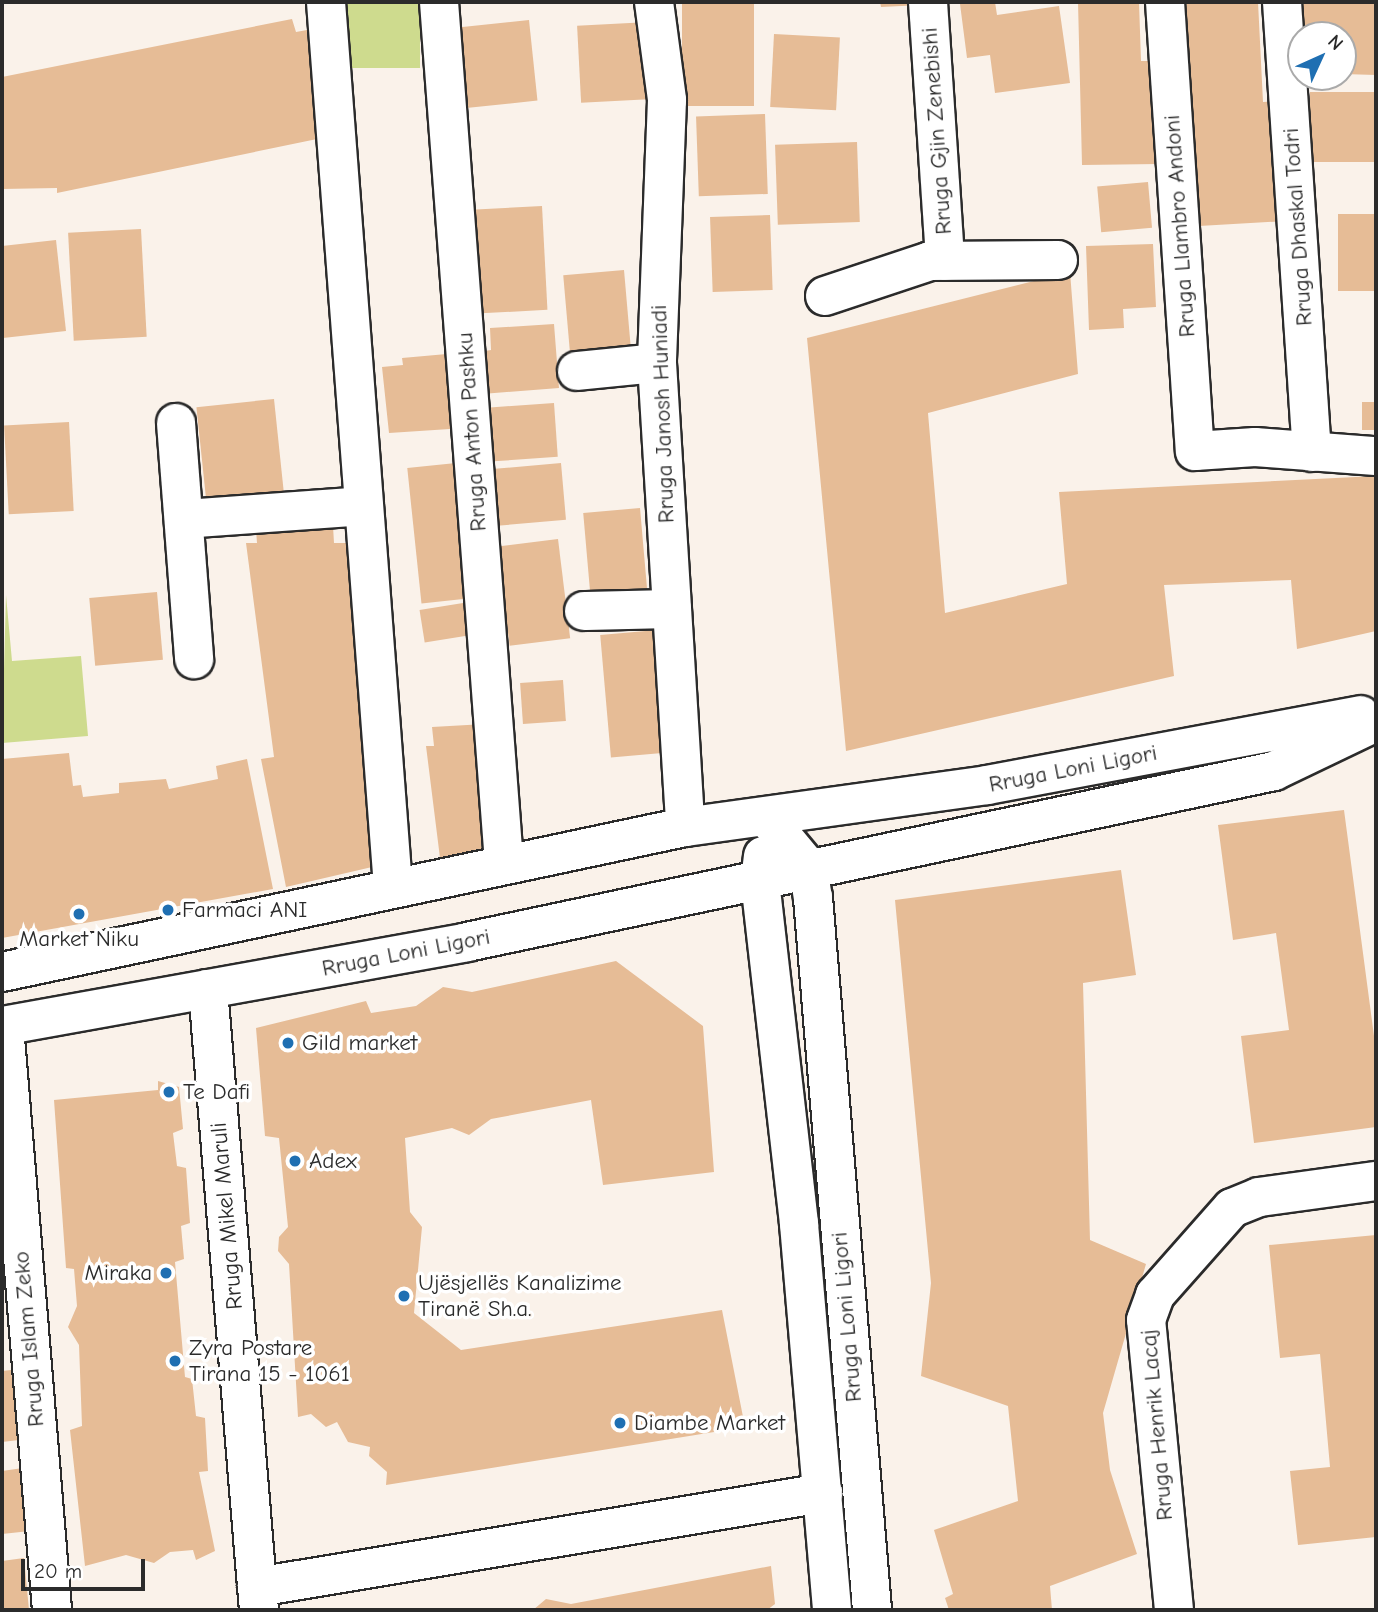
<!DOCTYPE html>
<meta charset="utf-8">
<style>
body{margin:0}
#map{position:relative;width:1378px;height:1612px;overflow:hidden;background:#faf2ea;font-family:"Comic Neue",sans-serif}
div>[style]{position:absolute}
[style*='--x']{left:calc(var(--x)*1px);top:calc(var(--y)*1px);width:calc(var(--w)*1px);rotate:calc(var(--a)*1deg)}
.green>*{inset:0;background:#cedb8e;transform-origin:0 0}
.building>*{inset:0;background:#e6bc96;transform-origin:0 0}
.roads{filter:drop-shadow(2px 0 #2b2b2b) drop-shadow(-2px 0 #2b2b2b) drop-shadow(0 2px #2b2b2b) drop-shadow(0 -2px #2b2b2b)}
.minor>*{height:38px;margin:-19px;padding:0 19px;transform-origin:19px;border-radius:19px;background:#fff}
.dots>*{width:19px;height:19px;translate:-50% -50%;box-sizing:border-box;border:4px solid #fff;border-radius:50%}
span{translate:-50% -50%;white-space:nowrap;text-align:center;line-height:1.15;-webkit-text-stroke:7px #fff;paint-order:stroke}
.street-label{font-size:23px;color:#2b2b2b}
.poi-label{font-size:23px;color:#2b2b2b}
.left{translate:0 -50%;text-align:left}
.right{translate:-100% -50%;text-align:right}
.frame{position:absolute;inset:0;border:4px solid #2b2b2b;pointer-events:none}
.north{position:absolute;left:1287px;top:21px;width:70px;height:70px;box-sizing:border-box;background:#fff;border:2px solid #aaa;border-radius:50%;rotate:45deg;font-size:19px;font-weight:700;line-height:28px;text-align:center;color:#2b2b2b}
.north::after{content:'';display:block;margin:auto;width:24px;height:32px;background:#1f6fb2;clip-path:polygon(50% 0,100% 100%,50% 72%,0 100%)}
.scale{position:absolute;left:21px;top:1559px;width:124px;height:32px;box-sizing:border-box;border:4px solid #2b2b2b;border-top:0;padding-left:9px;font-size:21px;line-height:24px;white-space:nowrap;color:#2b2b2b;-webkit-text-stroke:5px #fff;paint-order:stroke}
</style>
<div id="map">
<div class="green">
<i style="left:340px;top:2px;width:80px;height:66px"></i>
<i style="clip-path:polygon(6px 595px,12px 661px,81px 656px,88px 736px,2px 743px)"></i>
</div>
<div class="building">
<i style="left:682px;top:2px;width:72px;height:104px"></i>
<i style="clip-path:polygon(880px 2px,922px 2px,922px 5px,881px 7px)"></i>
<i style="clip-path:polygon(995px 2px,997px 15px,1059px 6px,1070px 83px,995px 93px,990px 55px,967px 58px,960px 4px)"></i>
<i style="clip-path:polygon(1078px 2px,1139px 2px,1141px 61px,1156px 61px,1158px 164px,1082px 165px)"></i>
<i style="clip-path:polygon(1186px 2px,1258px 2px,1263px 102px,1280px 101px,1287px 221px,1199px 226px)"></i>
<i style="clip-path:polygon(1298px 2px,1376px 2px,1376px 75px,1343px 74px,1343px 35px,1301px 35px)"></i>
<i style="clip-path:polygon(292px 19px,296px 32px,307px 30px,317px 139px,57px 193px,57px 188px,2px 189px,2px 77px)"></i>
<i style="left:529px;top:20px;width:81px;height:74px;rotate:84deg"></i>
<i style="left:649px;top:22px;width:77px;height:72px;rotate:87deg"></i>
<i style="left:774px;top:34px;width:66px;height:73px;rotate:3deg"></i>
<i style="left:1376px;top:92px;width:70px;height:66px;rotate:90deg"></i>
<i style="left:765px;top:114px;width:80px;height:69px;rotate:88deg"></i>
<i style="left:857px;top:142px;width:80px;height:82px;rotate:88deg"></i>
<i style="left:1148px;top:182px;width:46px;height:51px;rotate:85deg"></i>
<i style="left:542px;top:206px;width:104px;height:76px;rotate:87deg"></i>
<i style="left:1376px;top:214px;width:77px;height:38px;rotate:90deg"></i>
<i style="left:770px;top:215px;width:75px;height:60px;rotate:88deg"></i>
<i style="left:141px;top:229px;width:108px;height:73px;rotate:87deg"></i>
<i style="clip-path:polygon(56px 240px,66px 331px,3px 338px,2px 246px)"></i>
<i style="clip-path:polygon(1153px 244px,1156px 307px,1123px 309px,1124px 328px,1089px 330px,1086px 246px)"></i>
<i style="left:624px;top:270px;width:81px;height:61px;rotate:85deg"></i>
<i style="clip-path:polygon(1070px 272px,1078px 374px,928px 413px,945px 613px,1067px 584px,1059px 492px,1376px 476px,1376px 631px,1297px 649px,1291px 580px,1164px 585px,1174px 676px,846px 751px,807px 338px)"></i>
<i style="clip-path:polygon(554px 324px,559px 388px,482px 394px,479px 352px,491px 350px,490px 328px)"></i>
<i style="clip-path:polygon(458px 353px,465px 428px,389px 433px,382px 367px,403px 365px,402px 358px)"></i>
<i style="left:274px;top:399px;width:93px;height:78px;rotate:84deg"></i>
<i style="left:1376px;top:402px;width:28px;height:14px;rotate:90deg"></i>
<i style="left:554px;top:403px;width:54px;height:64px;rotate:86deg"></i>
<i style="left:69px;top:422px;width:89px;height:65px;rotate:87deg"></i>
<i style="left:456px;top:463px;width:136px;height:49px;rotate:84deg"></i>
<i style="left:561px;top:463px;width:57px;height:69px;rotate:85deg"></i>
<i style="left:640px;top:508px;width:81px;height:57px;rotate:85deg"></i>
<i style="clip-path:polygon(333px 526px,334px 543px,358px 543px,385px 864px,286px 887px,261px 759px,274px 757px,246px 543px,257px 543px,256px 530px)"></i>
<i style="left:558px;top:539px;width:100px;height:61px;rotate:83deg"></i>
<i style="left:157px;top:592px;width:68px;height:68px;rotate:85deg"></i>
<i style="left:463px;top:603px;width:33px;height:44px;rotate:81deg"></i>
<i style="left:657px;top:630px;width:123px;height:57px;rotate:85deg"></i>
<i style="left:563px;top:680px;width:41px;height:43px;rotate:86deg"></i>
<i style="clip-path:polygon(485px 724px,493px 855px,440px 858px,426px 746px,434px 746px,432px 727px)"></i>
<i style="clip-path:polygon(69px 753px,73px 786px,81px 785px,83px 797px,119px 793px,119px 783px,166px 779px,169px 789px,218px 779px,216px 766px,247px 759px,273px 889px,2px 938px,2px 759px)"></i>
<i style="clip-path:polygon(1344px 810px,1376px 1051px,1376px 1127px,1254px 1143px,1241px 1036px,1289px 1030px,1276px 933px,1233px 940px,1218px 825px)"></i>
<i style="clip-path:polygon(1121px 870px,1136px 975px,1083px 983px,1090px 1240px,1146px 1264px,1103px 1413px,1110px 1470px,1137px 1554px,1050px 1586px,1052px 1610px,949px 1610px,945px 1598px,953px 1594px,934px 1530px,1018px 1501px,1008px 1406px,921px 1376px,931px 1283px,895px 900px)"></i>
<i style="clip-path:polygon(616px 961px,703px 1026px,714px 1172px,603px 1185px,591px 1100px,491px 1119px,469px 1135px,452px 1128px,405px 1138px,410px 1212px,422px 1227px,414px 1313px,461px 1350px,722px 1310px,745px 1427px,386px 1485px,387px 1472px,369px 1456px,370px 1447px,348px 1442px,337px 1422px,326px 1427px,311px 1414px,298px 1417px,289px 1264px,278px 1251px,279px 1237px,288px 1227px,279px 1138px,265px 1136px,256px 1028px,366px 1001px,371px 1013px,416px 1006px,443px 987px,472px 992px)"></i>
<i style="clip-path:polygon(158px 1081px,179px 1087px,183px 1129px,173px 1133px,177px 1166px,186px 1168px,190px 1223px,181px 1226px,184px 1259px,175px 1262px,185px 1377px,192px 1379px,196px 1416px,205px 1418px,208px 1471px,199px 1472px,215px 1551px,196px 1560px,193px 1550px,170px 1552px,154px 1563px,126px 1555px,85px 1566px,70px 1430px,82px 1426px,79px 1345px,68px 1327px,77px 1306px,74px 1269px,66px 1268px,54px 1100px,158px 1090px)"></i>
<i style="clip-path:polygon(2px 1220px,14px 1286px,2px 1287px)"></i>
<i style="clip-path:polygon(1376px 1235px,1376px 1537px,1298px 1545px,1290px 1471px,1330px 1467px,1320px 1354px,1280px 1358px,1269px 1245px)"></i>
<i style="clip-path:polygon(11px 1370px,19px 1440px,2px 1442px,2px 1371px)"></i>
<i style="clip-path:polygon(23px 1468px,30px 1531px,2px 1534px,2px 1471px)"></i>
<i style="clip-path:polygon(24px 1558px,29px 1610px,2px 1610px,2px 1561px)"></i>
<i style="clip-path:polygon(771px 1566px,775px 1604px,767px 1610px,533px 1610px,546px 1599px,571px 1604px)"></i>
</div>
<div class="roads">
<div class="minor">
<i style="--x:326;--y:2;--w:888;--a:85.67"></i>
<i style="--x:439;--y:2;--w:862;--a:85.68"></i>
<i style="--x:654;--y:2;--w:99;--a:82.4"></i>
<i style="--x:667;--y:100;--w:263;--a:92.2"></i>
<i style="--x:657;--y:363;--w:465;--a:86.5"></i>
<i style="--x:928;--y:2;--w:259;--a:86.2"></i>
<i style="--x:1165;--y:2;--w:450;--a:86.2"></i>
<i style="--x:1195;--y:451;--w:60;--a:-3.8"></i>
<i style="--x:1255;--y:447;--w:121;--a:4.3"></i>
<i style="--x:1282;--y:2;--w:451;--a:86.2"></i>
<i style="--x:825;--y:296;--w:111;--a:-18.4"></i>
<i style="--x:930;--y:261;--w:128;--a:-0.4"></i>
<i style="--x:577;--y:371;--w:80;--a:-5.7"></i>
<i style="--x:176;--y:423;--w:237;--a:85.6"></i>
<i style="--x:184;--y:519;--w:180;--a:-4.1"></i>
<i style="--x:584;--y:611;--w:88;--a:-1.3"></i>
<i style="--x:768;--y:819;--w:62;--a:50.2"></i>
<i style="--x:808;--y:867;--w:31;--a:81"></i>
<i style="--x:813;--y:898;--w:714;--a:85.26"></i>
<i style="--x:763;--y:856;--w:25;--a:97"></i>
<i style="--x:760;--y:881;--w:345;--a:83.5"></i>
<i style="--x:799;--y:1224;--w:387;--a:85.1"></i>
<i style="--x:2;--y:972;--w:698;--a:-11.99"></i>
<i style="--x:685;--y:827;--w:305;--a:-7.9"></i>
<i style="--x:987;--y:785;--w:380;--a:-10.6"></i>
<i style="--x:208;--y:989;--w:623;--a:85.31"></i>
<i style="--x:2;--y:1026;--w:473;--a:-10.2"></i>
<i style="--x:467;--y:942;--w:825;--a:-11.96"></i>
<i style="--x:1274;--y:771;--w:113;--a:-25.7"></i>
<i style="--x:4;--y:1026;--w:586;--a:85.3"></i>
<i style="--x:257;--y:1587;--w:574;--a:-9.43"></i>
<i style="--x:1174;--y:1610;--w:291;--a:-95.5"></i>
<i style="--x:1146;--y:1320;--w:27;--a:-70"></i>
<i style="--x:1155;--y:1295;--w:116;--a:-48.5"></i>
<i style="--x:1232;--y:1208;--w:29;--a:-22"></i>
<i style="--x:1259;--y:1197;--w:118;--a:-7.8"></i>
</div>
</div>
<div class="dots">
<i style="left:168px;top:910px;background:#1f6fb2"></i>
<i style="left:79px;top:914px;background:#1f6fb2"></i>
<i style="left:288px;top:1043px;background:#1f6fb2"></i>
<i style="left:169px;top:1092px;background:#1f6fb2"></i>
<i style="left:295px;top:1161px;background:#1f6fb2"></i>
<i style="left:166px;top:1273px;background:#1f6fb2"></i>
<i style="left:404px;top:1296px;background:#1f6fb2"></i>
<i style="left:175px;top:1361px;background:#1f6fb2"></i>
<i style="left:620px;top:1423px;background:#1f6fb2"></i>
</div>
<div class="street-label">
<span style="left:937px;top:131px;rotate:-94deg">Rruga Gjin Zenebishi</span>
<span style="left:1180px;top:226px;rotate:-94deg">Rruga Llambro Andoni</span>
<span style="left:1298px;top:227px;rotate:-94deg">Rruga Dhaskal Todri</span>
<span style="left:663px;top:414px;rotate:-92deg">Rruga Janosh Huniadi</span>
<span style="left:472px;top:432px;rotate:-94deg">Rruga Anton Pashku</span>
<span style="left:1073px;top:769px;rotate:-11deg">Rruga Loni Ligori</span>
<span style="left:406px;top:953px;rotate:-11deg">Rruga Loni Ligori</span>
<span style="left:227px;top:1216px;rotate:-95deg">Rruga Mikel Maruli</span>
<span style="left:847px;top:1317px;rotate:-95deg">Rruga Loni Ligori</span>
<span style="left:29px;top:1339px;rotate:-95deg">Rruga Islam Zeko</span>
<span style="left:1157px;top:1425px;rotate:-95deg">Rruga Henrik Lacaj</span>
</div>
<div class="poi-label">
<span class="left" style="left:182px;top:910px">Farmaci ANI</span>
<span style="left:79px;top:939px">Market Niku</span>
<span class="left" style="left:302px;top:1043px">Gild market</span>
<span class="left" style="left:183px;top:1092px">Te Dafi</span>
<span class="left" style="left:309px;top:1161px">Adex</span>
<span class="right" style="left:152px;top:1273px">Miraka</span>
<span class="left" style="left:418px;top:1296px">Ujësjellës Kanalizime<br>Tiranë Sh.a.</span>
<span class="left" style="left:189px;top:1361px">Zyra Postare<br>Tirana 15 - 1061</span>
<span class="left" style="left:634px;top:1423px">Diambe Market</span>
</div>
<div class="frame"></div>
<div class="north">N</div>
<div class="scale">20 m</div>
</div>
